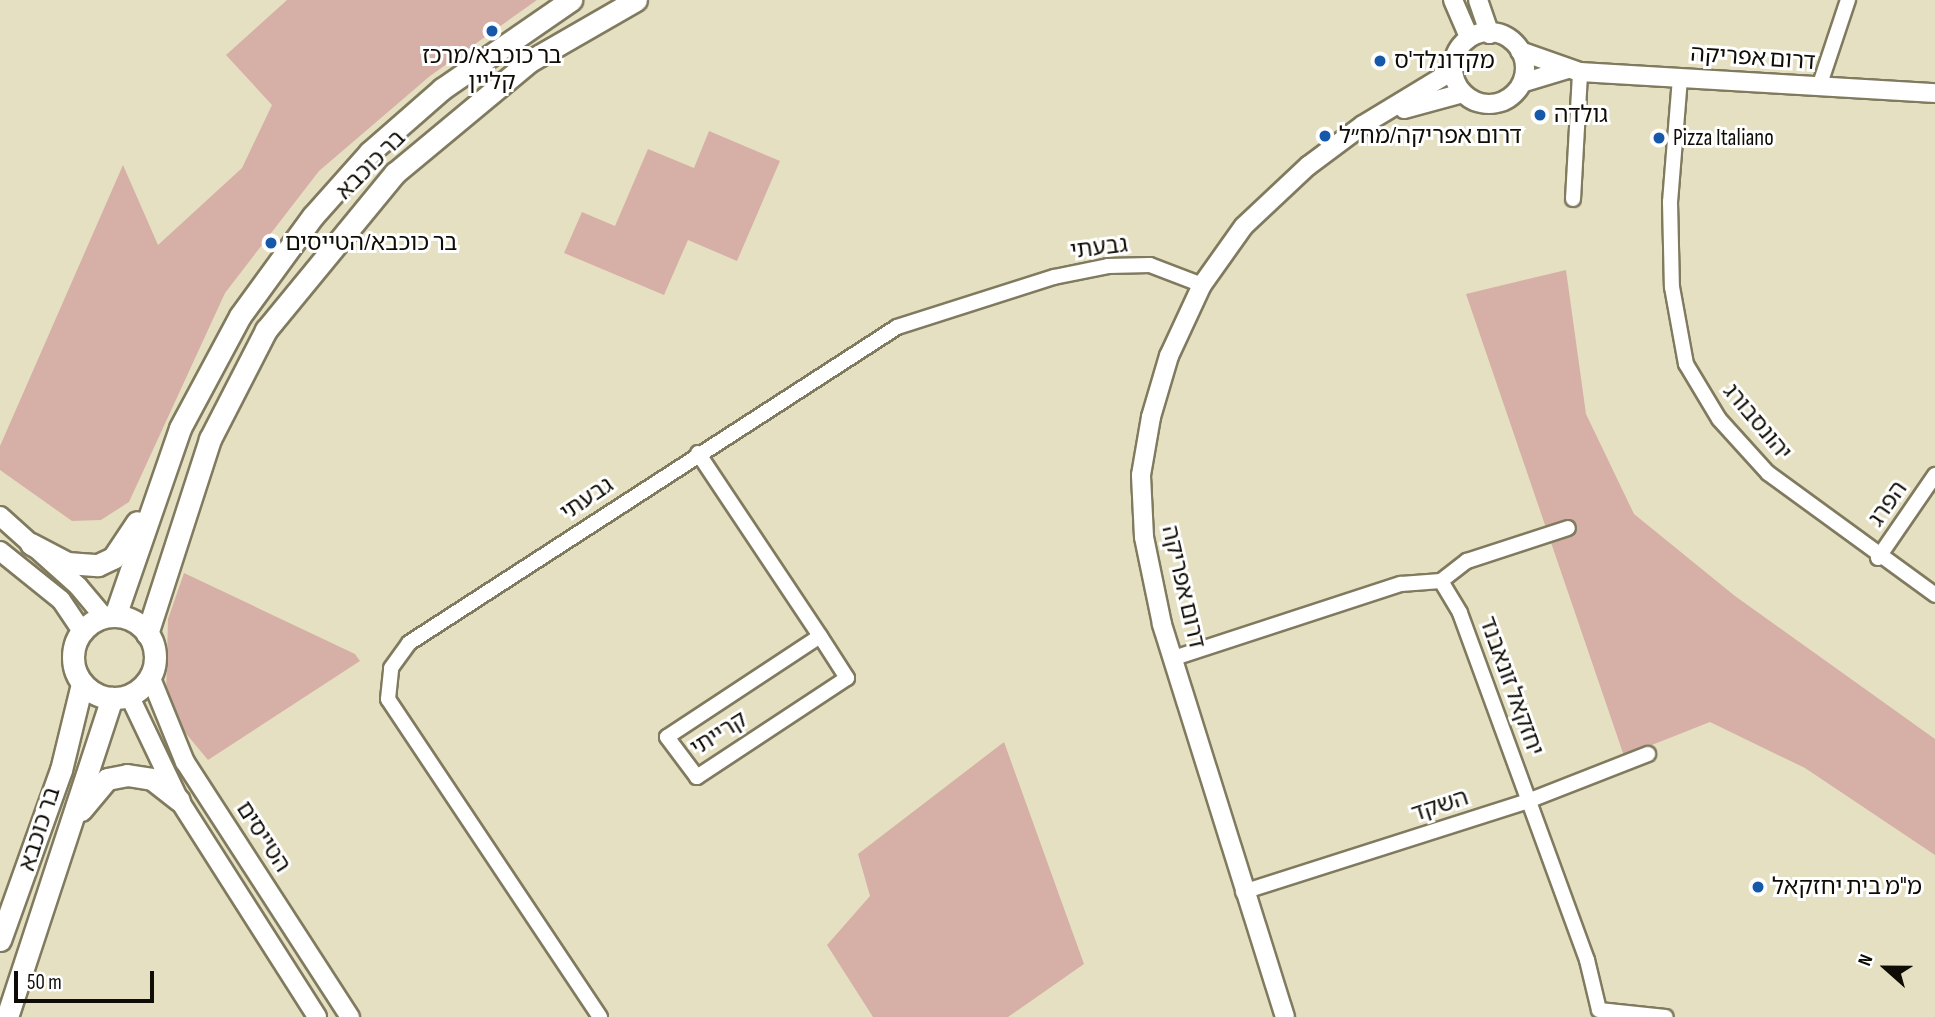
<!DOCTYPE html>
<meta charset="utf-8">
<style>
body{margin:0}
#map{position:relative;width:1935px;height:1017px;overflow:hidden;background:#e6e0c2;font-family:"Sofia Sans Condensed","Noto Sans Hebrew",sans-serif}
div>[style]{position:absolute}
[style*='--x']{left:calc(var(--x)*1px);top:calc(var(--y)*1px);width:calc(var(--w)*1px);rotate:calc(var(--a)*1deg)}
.green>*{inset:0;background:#d6b0a7}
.roads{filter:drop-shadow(2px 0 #807a5f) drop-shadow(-2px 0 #807a5f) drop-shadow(0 2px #807a5f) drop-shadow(0 -2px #807a5f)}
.minor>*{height:14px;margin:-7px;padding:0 7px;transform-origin:7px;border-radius:7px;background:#fff}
.tertiary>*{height:18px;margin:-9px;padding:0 9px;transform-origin:9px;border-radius:9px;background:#fff}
.tertiary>.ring{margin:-9px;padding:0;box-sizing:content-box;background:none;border:18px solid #fff;border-radius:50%}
.secondary>*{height:21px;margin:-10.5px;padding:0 10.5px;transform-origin:10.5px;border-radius:10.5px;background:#fff}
.secondary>.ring{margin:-10.5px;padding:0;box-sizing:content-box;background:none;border:21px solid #fff;border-radius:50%}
.dots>*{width:19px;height:19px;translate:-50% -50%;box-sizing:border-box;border:4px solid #fff;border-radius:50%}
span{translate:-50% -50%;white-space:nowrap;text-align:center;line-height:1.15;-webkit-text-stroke:6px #fff;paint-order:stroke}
.poi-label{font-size:23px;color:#0e0c04}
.left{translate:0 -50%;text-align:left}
.street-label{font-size:23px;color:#0e0c04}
.north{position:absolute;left:1851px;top:933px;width:70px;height:70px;-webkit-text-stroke:5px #fff;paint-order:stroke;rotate:291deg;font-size:19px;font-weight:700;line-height:28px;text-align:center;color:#0e0c04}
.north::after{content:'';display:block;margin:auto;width:24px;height:32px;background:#0e0c04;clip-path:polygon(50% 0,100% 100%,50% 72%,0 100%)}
.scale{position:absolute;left:14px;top:971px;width:140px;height:32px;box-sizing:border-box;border:4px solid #0e0c04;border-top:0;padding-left:9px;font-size:21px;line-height:24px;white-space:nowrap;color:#0e0c04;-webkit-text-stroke:5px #fff;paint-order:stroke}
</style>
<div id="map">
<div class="green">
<i style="clip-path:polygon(287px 0,537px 0,430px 76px,319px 171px,225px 293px,129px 502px,101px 520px,72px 521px,0 470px,0 446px,123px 165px,158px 245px,242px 168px,272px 105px,226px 55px)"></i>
<i style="clip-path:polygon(709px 131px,780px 161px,737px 261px,688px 240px,664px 295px,564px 253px,582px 212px,615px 226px,648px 149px,694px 168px)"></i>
<i style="clip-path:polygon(1566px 270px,1586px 414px,1634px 514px,1735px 596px,1935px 739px,1935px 855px,1805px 768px,1710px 722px,1624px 756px,1466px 294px)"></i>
<i style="clip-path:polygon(184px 573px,355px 654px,360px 661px,208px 760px,178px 724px,166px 696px,168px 619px)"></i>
<i style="clip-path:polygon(1004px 742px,1084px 964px,1008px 1017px,873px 1017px,827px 945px,870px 896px,858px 854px)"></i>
</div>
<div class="roads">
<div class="minor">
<i style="--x:1680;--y:78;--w:124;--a:94.6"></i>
<i style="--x:1670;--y:202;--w:85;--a:88.7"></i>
<i style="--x:1672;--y:287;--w:78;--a:79.7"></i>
<i style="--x:1686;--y:364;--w:64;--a:59"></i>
<i style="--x:1719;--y:419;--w:73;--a:47.8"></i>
<i style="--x:1768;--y:473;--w:207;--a:36.1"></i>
<i style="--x:1819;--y:87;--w:92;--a:-71.6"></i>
<i style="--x:1573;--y:199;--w:127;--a:-86.8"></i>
<i style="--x:698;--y:453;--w:220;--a:56.3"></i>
<i style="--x:820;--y:636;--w:50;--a:57.3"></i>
<i style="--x:847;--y:678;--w:180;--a:146.6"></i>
<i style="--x:697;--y:777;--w:50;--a:-126.9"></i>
<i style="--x:667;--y:737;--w:183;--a:-33.4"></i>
<i style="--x:1878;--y:558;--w:101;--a:-55.5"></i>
<i style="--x:1441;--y:581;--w:33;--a:-38"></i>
<i style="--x:1467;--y:561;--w:106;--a:-18.1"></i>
<i style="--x:1174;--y:658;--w:239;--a:-18.1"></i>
<i style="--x:1401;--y:584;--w:40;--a:-4.3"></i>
<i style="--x:1441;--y:581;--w:37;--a:59"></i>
<i style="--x:1460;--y:613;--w:370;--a:69.9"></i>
<i style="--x:1587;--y:960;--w:51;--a:76.5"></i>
<i style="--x:1599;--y:1010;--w:67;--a:6"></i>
<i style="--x:1243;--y:892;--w:299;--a:-17.7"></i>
<i style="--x:1528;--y:801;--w:129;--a:-21.4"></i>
<i style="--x:600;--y:1017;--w:382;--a:-123.7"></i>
<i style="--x:388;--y:699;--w:31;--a:-84"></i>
<i style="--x:391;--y:668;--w:31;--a:-54"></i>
<i style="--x:409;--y:643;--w:581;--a:-32.92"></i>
<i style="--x:897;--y:327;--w:165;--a:-17.7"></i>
<i style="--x:1054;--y:277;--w:55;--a:-11.5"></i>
<i style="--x:1108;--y:266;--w:42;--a:-1.4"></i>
<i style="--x:1150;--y:265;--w:56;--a:21"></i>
</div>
<div class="tertiary">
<i style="--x:1453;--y:0;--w:40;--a:66.6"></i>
<i style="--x:1478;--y:0;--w:36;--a:71"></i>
<i class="ring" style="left:1453px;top:32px;width:54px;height:54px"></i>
<i style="--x:1520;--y:51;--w:64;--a:19.3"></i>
<i style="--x:1580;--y:72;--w:356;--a:3.4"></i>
<i style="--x:1525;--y:82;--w:45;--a:-16.8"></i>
<i style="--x:1404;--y:109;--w:61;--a:-15.2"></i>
<i style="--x:0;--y:516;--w:105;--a:41.9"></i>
<i style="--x:78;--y:586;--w:40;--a:50"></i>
<i style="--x:0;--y:551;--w:78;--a:38.8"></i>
<i style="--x:61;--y:600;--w:37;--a:56"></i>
<i style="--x:150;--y:676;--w:93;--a:67.9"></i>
<i style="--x:185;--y:762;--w:304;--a:57.1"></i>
<i style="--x:129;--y:695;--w:116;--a:64.5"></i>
<i style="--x:179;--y:800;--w:257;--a:57.5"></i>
<i style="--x:1285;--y:1017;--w:412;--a:-107.4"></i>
<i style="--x:1162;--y:624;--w:89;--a:-101.7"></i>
<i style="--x:1144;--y:537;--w:62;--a:-92.8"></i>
<i style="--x:1141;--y:475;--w:59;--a:-80.2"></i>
<i style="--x:1151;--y:417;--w:64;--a:-73.6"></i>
<i style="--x:1169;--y:356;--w:78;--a:-65.1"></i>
<i style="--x:1202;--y:285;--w:72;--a:-54.6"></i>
<i style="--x:1244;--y:226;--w:88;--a:-43.2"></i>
<i style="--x:1308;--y:166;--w:69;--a:-36.7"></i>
<i style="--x:1363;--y:125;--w:104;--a:-31.2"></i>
</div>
<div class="secondary">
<i style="--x:31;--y:544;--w:41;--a:27.8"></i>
<i style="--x:67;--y:563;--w:31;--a:4"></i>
<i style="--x:98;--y:565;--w:17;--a:-25"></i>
<i style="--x:113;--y:558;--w:43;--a:-56.3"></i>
<i class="ring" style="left:73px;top:616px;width:61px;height:61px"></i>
<i style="--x:115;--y:616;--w:199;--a:-70.9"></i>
<i style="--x:180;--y:428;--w:127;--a:-61.8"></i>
<i style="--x:240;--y:316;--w:124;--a:-53.9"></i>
<i style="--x:313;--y:216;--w:86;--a:-48.3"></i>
<i style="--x:370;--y:152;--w:96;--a:-41.2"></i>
<i style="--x:442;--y:89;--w:157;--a:-34.6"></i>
<i style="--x:147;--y:634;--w:205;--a:-72.1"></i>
<i style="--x:210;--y:439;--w:123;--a:-62.8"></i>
<i style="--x:266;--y:330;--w:203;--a:-50.6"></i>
<i style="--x:395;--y:173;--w:175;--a:-39.7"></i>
<i style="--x:530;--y:61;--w:122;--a:-29.9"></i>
<i style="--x:81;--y:810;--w:40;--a:-50"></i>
<i style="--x:107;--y:779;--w:20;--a:-11"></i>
<i style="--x:127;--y:775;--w:25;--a:9"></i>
<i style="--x:152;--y:779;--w:34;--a:38"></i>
<i style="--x:0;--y:940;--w:181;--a:-70.3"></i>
<i style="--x:61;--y:770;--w:89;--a:-76.3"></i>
<i style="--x:7;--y:1017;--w:336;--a:-71.8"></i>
</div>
</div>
<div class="dots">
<i style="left:492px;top:31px;background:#1659aa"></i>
<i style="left:1380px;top:61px;background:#1659aa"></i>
<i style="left:1540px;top:115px;background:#1659aa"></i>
<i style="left:1325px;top:136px;background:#1659aa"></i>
<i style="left:1659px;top:138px;background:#1659aa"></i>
<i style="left:271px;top:243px;background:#1659aa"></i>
<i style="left:1758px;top:887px;background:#1659aa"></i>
</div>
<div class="poi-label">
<span style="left:492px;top:69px">בר כוכבא/מרכז<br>קליין</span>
<span class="left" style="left:1394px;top:61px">מקדונלד'ס</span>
<span class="left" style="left:1554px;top:115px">גולדה</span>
<span class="left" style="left:1339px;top:136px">דרום אפריקה/מח״ל</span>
<span class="left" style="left:1673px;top:138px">Pizza Italiano</span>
<span class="left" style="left:285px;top:243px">בר כוכבא/הטייסים</span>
<span class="left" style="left:1772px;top:887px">מ"מ בית יחזקאל</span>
</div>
<div class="street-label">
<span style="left:1753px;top:58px;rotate:4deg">דרום אפריקה</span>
<span style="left:371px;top:165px;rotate:-45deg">בר כוכבא</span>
<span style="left:1099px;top:248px;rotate:-7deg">גבעתי</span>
<span style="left:1757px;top:422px;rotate:50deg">יהונסבורג</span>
<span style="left:587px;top:499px;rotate:-34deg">גבעתי</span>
<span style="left:1888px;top:504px;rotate:-55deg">הפרג</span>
<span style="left:1183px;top:587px;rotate:77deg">דרום אפריקה</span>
<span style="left:1511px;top:686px;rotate:70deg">יחזקאל זונאבנד</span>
<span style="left:719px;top:734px;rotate:-32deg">קרייתי</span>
<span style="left:1440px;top:806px;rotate:-18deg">השקד</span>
<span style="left:40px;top:829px;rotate:-72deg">בר כוכבא</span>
<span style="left:263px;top:837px;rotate:57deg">הטייסים</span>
</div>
<div class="north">N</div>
<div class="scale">50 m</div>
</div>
